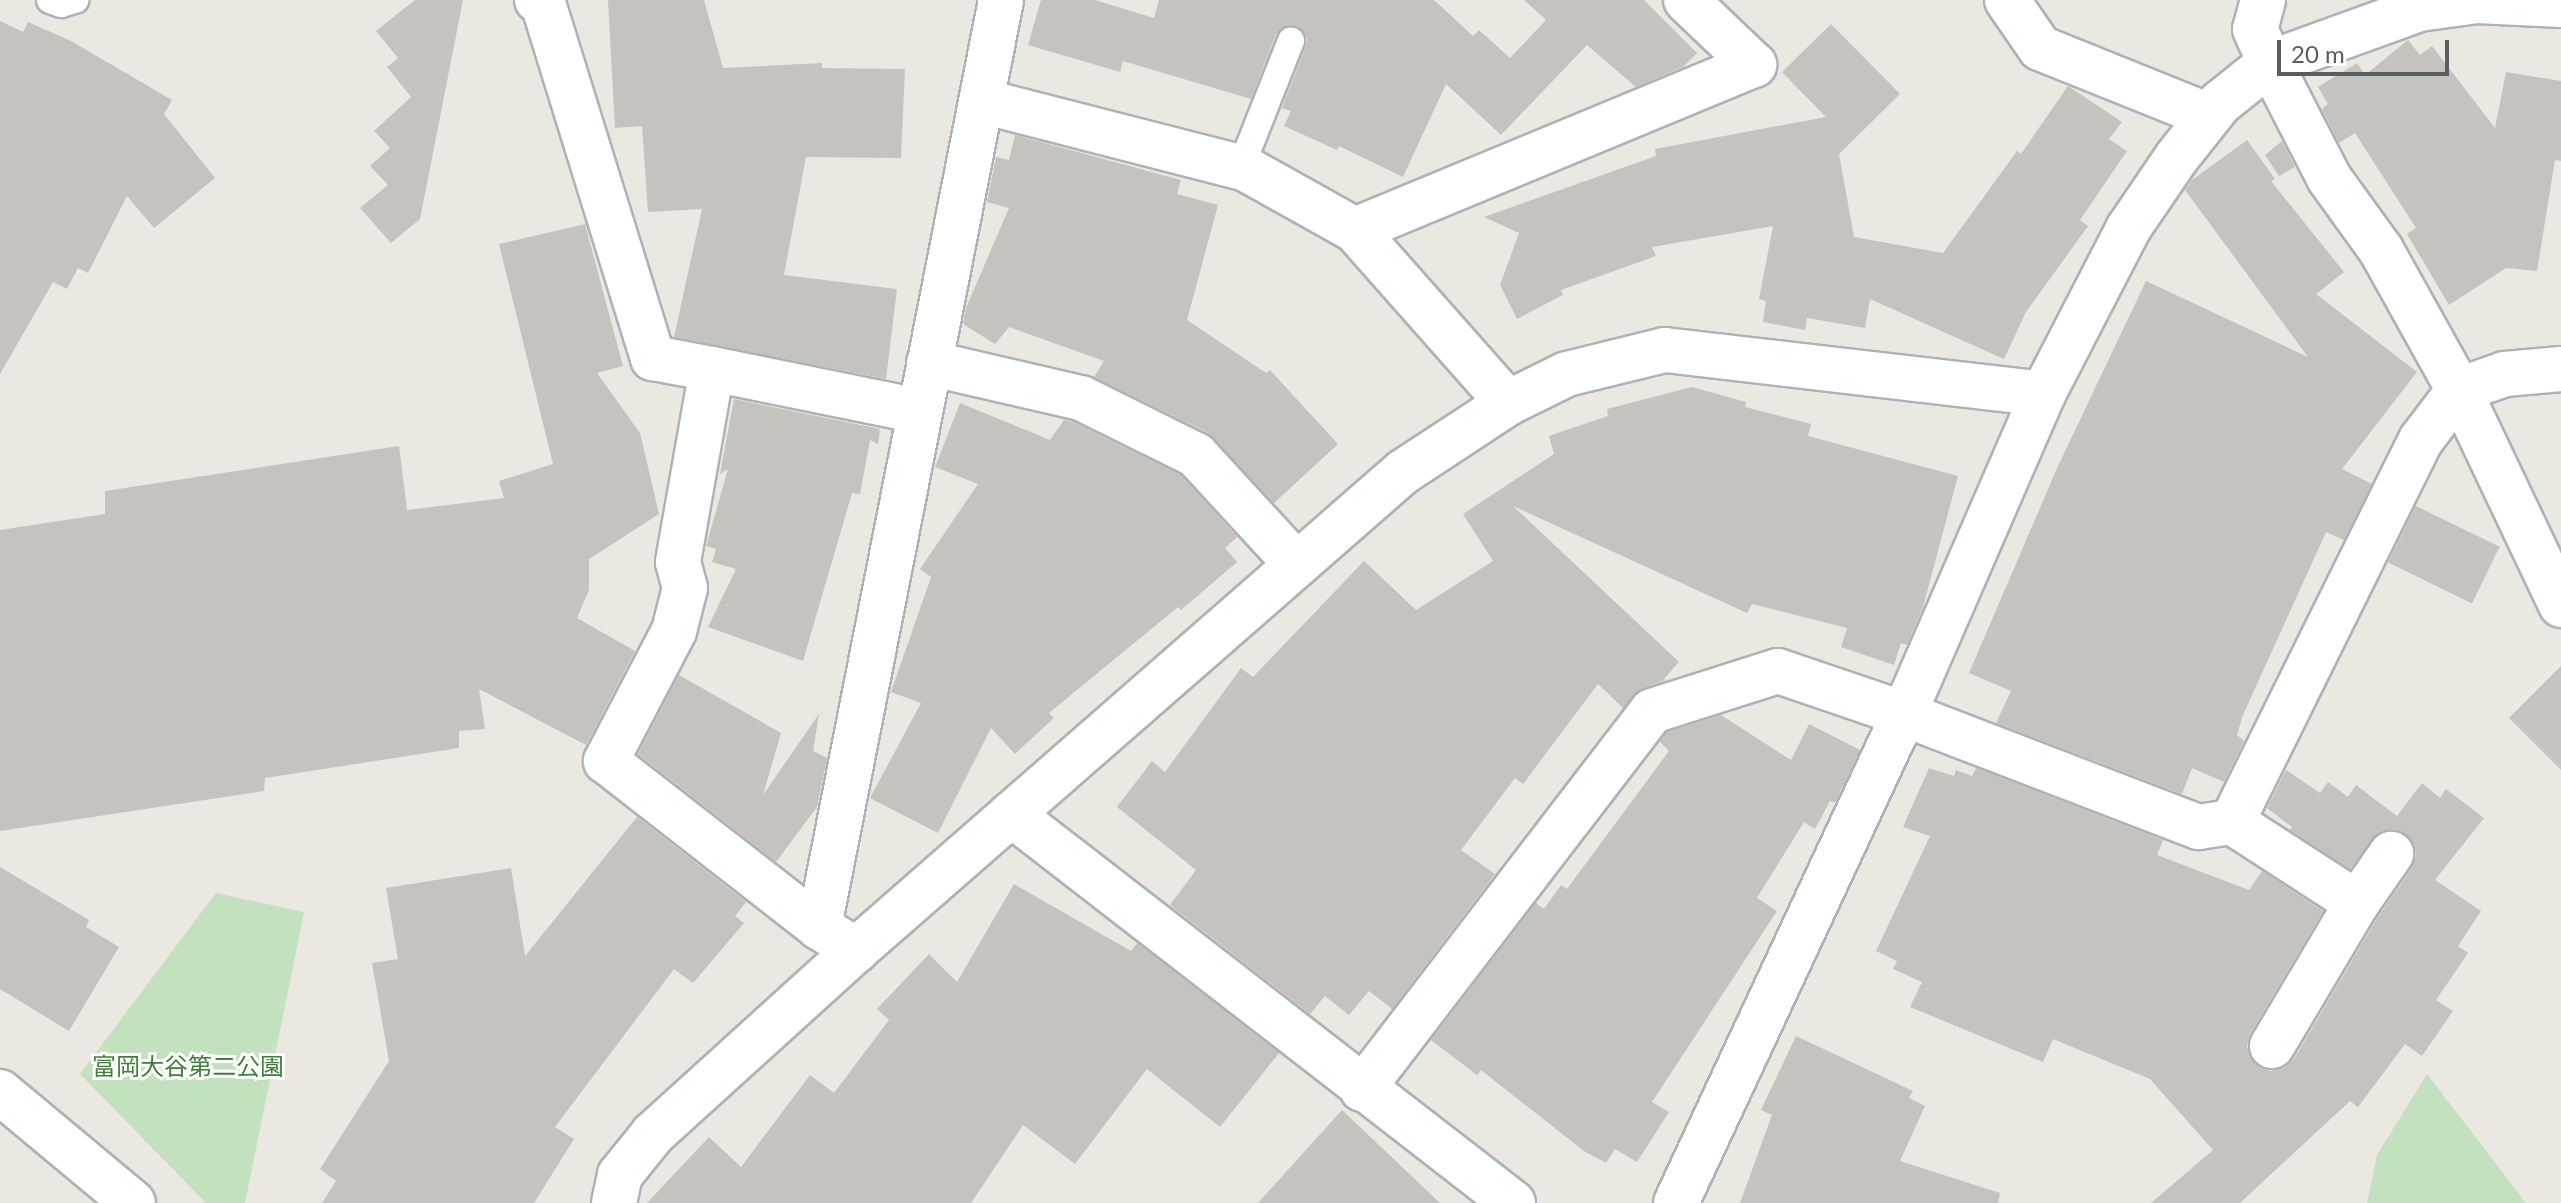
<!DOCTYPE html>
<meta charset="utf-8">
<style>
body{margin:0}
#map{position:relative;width:2561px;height:1203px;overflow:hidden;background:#ebe7e1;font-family:Lato,"Noto Sans JP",sans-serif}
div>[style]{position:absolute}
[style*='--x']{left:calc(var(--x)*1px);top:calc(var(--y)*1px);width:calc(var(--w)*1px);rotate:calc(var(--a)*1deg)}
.green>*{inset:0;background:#c3e1be}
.building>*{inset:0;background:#c6c2bd;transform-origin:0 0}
.roads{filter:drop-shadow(2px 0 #aeb2b5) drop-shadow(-2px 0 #aeb2b5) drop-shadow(0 2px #aeb2b5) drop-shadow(0 -2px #aeb2b5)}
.lane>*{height:26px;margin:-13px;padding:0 13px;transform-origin:13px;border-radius:13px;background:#fff}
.street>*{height:44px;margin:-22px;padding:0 22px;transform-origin:22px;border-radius:22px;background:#fff}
.secondary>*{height:44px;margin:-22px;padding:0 22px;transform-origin:22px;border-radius:22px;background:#fff}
span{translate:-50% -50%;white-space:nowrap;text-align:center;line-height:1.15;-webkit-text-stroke:6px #fff;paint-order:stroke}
.park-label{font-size:24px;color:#407f3a}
.scale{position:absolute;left:2277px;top:40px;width:172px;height:36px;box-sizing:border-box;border:4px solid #595d60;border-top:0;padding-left:10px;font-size:24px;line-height:28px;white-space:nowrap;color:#595d60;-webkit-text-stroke:6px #fff;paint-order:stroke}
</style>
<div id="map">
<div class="green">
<i style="clip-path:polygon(216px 893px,304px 912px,245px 1203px,206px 1203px,80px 1074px)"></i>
<i style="clip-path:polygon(2427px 1074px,2526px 1203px,2367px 1203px,2377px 1155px)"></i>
</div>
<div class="building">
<i style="clip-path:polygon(415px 0,463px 0,420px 219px,391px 243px,360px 208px,388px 185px,370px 166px,390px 148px,374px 131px,411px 97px,387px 67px,398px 58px,376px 31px)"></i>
<i style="clip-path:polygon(608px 0,704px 0,723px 68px,822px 63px,822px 68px,905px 69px,901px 158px,806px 157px,784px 275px,897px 289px,886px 379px,674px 337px,702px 209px,648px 212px,642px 126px,615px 128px)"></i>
<i style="clip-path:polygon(1041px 0,1095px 0,1154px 18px,1159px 0,1434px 0,1473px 36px,1479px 30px,1510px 58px,1546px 20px,1524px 0,1644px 0,1697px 53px,1683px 67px,1636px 87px,1587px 45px,1501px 135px,1446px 84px,1403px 177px,1339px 146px,1337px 150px,1284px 126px,1291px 111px,1282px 108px,1306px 46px,1307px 38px,1298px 26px,1288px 25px,1276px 34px,1251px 99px,1123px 61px,1120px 72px,1028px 45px)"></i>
<i style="clip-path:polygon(0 21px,23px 32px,28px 22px,71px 41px,172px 100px,164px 114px,215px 178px,154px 228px,127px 196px,88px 273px,78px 268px,67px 289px,53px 282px,0 374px)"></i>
<i style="clip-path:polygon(1831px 24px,1900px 94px,1839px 154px,1854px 237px,1943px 253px,2017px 151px,2021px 154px,2068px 86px,2122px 122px,2109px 139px,2127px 151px,2080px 220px,2088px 226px,2026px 312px,2004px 359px,1870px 299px,1865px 328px,1807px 318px,1805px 330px,1763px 322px,1766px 301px,1759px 299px,1773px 226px,1652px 247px,1656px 256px,1561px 290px,1563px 295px,1517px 319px,1500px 285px,1519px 233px,1484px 217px,1656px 156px,1655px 149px,1826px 117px,1782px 72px)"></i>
<i style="clip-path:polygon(2408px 40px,2420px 55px,2432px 46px,2495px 128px,2506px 72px,2561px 81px,2561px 161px,2555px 160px,2537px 271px,2506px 268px,2449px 305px,2407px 234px,2416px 228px,2355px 133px,2339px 143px,2322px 109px,2328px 104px,2318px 87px,2357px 63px,2365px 75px)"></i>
<i style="clip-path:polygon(1015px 135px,1181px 180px,1177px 194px,1218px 205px,1187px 320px,1266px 373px,1270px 370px,1338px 444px,1274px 503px,1208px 433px,1094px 377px,1104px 361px,1009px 327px,995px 344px,963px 324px,966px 308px,1009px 208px,987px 202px,996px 157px,1009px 160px)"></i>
<i style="clip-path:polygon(2247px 140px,2275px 179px,2271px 181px,2344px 272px,2316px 294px,2417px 372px,2342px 469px,2372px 484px,2344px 540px,2326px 532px,2243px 715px,2237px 735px,2244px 741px,2224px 782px,2192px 768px,2182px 794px,1996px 723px,2011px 691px,1969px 673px,2058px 466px,2146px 281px,2308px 357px,2185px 190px,2192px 180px)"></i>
<i style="clip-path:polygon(2282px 141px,2295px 167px,2279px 176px,2265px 155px)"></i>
<i style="clip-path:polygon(585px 224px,623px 366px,597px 373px,640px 433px,659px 514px,589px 559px,589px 590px,577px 618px,635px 651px,586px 745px,479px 689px,485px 729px,459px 731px,459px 748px,265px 778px,264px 791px,0 831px,0 530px,105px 514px,105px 491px,399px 446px,407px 510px,504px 498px,499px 481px,553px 464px,499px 244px)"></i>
<i style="clip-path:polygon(1692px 387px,1746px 402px,1745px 407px,1811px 424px,1808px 436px,1958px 476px,1923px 607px,1907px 645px,1901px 643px,1894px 665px,1841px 647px,1847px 628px,1752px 604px,1747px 613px,1513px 506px,1679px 662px,1664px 679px,1666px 680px,1644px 688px,1623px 708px,1598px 684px,1523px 784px,1515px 778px,1461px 850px,1495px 874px,1392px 1009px,1369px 991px,1349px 1015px,1325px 996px,1310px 1014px,1170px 905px,1196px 870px,1117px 807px,1152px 761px,1165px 772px,1241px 668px,1253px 677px,1364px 561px,1416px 610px,1493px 561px,1463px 514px,1554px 454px,1549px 436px,1608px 416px,1607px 409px)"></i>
<i style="clip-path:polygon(734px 399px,880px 429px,878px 444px,870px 440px,860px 494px,852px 493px,803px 661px,708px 627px,736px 569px,712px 562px,716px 549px,706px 546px,728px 469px,720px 474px)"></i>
<i style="clip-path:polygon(960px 403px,1050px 440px,1064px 420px,1073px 422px,1181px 475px,1237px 537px,1225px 548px,1237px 562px,1181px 610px,1178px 607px,1049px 713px,1054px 718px,1015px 754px,991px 728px,938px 833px,870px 798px,921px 703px,891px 692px,931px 577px,920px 569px,978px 484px,935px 467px)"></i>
<i style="left:2416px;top:506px;width:93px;height:63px;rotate:26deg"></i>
<i style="clip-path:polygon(2561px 666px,2561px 770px,2509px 718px)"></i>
<i style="clip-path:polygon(679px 675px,781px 733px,763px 795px,819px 714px,813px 751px,827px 758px,817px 807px,776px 862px,638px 754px)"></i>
<i style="clip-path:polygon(1721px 715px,1791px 760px,1809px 724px,1860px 750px,1835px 803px,1830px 801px,1815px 829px,1804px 822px,1757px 898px,1777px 911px,1652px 1102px,1669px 1112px,1637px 1162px,1615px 1149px,1606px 1163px,1584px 1151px,1481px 1070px,1477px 1075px,1431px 1040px,1536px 903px,1544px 909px,1561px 885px,1567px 889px,1669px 751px,1660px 742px,1667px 732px)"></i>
<i style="clip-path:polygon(1929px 768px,1954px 776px,1956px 770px,1972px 776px,1976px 768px,2163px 840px,2157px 855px,2249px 890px,2262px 871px,2323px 911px,2250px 1034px,2247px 1046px,2251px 1059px,2260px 1068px,2271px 1071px,2284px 1068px,2294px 1059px,2378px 917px,2412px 868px,2416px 855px,2414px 844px,2406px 834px,2394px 829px,2381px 831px,2350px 869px,2290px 830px,2292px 827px,2267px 808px,2286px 770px,2320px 793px,2328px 782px,2348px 797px,2356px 785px,2397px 816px,2422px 783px,2440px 798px,2446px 789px,2484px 818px,2435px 880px,2481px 911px,2458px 946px,2468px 953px,2436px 1000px,2453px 1011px,2422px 1056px,2405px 1044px,2358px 1107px,2350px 1101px,2240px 1203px,2151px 1203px,2213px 1150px,2150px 1079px,2053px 1039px,2043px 1062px,1910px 1007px,1922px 982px,1893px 969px,1897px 961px,1876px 951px,1930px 836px,1903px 827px)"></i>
<i style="clip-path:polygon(637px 817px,746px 902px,735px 916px,744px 923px,693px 983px,674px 969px,555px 1127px,574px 1139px,534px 1203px,322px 1203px,336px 1181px,320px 1169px,389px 1061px,372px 963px,398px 959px,386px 888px,511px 868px,525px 956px)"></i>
<i style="clip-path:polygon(0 867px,89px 920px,86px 927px,119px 947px,69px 1031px,0 989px)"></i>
<i style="clip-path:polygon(1014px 884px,1131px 951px,1137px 943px,1279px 1053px,1220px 1127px,1147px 1069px,1075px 1164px,1023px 1125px,971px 1203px,647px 1203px,709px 1137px,741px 1167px,810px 1075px,834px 1093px,889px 1020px,877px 1009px,929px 954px,957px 982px)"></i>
<i style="clip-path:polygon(1796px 1036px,1913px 1091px,1909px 1098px,1925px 1106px,1900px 1161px,2000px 1193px,1998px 1203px,1740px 1203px,1772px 1115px,1761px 1110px)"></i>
<i style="clip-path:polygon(1342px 1110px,1440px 1203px,1258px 1203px)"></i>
</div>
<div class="roads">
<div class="lane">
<i style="--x:50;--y:0;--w:12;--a:20"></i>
<i style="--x:61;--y:4;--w:15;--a:-16"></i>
<i style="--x:1241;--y:167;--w:136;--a:-68.4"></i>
</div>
<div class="street">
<i style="--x:537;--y:0;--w:7;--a:27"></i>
<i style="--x:543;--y:3;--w:372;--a:72.8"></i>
<i style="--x:653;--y:358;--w:60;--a:10.6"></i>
<i style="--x:2007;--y:0;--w:58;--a:55.5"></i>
<i style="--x:2040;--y:48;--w:182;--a:21.9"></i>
<i style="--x:2263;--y:0;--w:30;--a:105"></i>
<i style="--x:2255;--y:29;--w:37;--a:66"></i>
<i style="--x:2270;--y:63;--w:129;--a:62.8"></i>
<i style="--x:2329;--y:178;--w:89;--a:54.2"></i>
<i style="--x:2381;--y:250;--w:160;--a:60.9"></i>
<i style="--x:2459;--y:390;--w:238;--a:64.6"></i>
<i style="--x:982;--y:101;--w:273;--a:14.4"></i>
<i style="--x:1246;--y:169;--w:125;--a:29.2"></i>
<i style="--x:1355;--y:230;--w:231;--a:48.5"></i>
<i style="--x:1355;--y:230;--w:432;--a:-22.5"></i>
<i style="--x:1754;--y:65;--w:94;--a:-136.3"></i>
<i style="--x:929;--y:363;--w:156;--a:13"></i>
<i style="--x:1081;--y:398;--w:128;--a:26.4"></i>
<i style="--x:1196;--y:455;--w:149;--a:47.4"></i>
<i style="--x:919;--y:411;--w:211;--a:-168.5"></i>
<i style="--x:712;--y:369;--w:196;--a:100"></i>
<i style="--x:678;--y:562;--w:27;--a:75"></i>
<i style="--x:685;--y:588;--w:44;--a:104.3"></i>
<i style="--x:674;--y:631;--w:147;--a:117.6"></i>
<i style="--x:606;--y:761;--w:270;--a:37.9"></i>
<i style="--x:819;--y:927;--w:44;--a:31.9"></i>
<i style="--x:856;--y:950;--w:726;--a:-41.15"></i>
<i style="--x:1403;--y:472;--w:126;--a:-33.3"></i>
<i style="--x:1508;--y:403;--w:66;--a:-26.2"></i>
<i style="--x:1567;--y:374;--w:101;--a:-13.8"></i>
<i style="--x:1665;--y:350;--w:381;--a:6.6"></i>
<i style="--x:2043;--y:394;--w:186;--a:-62.7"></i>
<i style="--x:2128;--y:229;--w:87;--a:-55.8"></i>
<i style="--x:2177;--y:157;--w:69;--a:-51.5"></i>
<i style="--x:2220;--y:103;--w:64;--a:-38.7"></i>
<i style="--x:2270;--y:63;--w:158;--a:-19.9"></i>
<i style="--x:2419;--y:9;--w:59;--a:-7.9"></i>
<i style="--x:2477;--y:1;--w:84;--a:2.7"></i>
<i style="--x:1011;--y:814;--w:635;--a:37.77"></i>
<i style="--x:2232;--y:822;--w:149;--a:32.9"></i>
<i style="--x:819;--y:927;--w:945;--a:-78.89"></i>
<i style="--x:2272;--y:1046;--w:166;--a:-59.3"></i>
<i style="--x:2357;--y:903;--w:60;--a:-55.2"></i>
<i style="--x:1362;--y:1089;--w:476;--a:-52.5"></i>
<i style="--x:1652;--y:711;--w:132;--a:-17.6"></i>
<i style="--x:1778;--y:671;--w:133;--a:18.8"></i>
<i style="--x:1904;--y:714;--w:316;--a:21"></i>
<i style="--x:2199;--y:827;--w:33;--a:-9"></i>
<i style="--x:2232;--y:822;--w:426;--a:-63.7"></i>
<i style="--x:2421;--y:440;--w:63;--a:-52.8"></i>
<i style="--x:2459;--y:390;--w:49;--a:-19.2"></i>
<i style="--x:2505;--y:374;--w:56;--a:-5.1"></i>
<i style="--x:0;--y:1092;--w:173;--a:39.8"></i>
<i style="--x:1676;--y:1203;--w:540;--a:-65"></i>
<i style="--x:1904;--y:714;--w:349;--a:-66.5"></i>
</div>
<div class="secondary">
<i style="--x:614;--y:1203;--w:29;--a:-78"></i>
<i style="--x:620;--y:1175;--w:53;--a:-51.2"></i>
<i style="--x:653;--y:1134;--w:274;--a:-42.2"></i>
</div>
</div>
<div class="park-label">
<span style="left:188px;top:1066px">富岡大谷第二公園</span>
</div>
<div class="scale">20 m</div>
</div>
